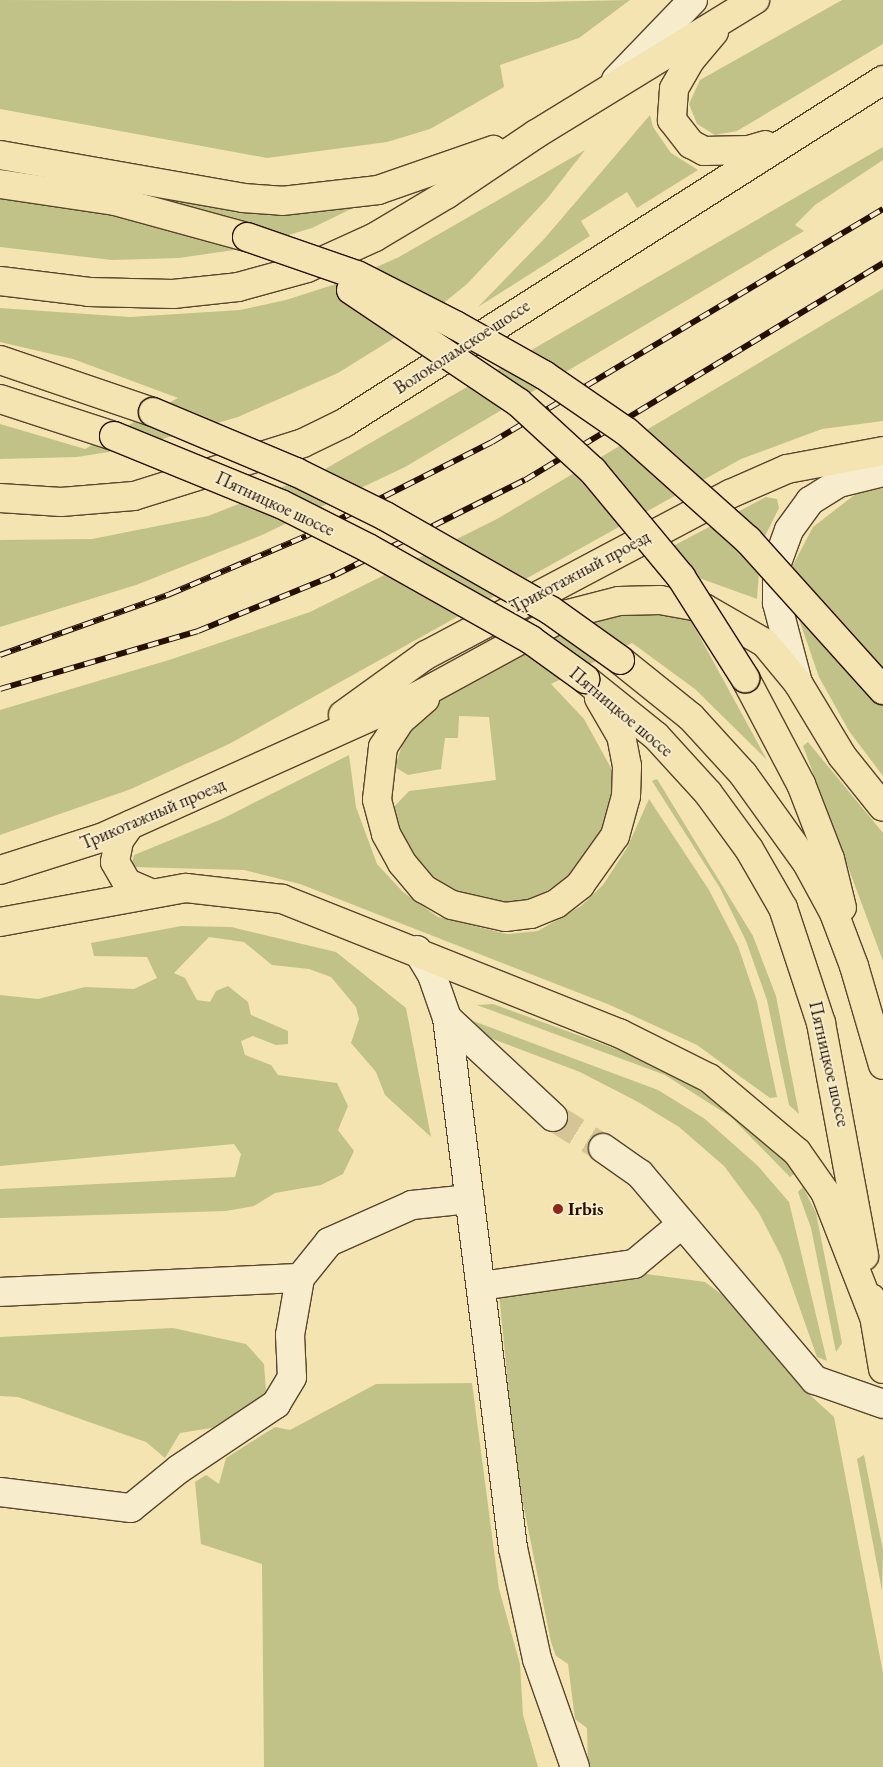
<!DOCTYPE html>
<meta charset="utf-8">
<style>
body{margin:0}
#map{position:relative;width:883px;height:1767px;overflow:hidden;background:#f3e4b1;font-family:"EB Garamond",serif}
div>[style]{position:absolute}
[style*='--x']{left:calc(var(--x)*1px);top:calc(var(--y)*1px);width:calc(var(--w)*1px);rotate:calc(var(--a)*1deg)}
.green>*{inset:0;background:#c1c288}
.minor-tunnel>*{height:28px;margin-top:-14px;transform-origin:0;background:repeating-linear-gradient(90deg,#d4c496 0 28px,transparent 0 42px)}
.roads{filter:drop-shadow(1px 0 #58452c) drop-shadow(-1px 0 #58452c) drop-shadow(0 1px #58452c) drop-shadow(0 -1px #58452c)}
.minor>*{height:28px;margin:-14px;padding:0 14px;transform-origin:14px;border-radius:14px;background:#f7edcc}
.major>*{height:28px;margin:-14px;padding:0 14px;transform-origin:14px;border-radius:14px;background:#f3e4b1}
.rail>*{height:5.5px;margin-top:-2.75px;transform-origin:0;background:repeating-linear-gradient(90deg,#f7edcc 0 11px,#251000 0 22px);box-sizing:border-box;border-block:1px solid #251000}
.bridges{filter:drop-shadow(1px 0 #251000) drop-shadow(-1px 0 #251000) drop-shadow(0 1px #251000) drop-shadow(0 -1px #251000)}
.major-bridge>*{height:28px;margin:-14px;padding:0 14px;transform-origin:14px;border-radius:14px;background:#f3e4b1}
.dots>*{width:14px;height:14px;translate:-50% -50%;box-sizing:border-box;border:2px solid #f7edcc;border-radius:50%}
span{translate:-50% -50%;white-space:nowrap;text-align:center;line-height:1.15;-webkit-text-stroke:4px #f7edcc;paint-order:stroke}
.street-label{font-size:18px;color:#251000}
.poi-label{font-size:18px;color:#251000;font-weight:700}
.left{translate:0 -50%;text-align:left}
</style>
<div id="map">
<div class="green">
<i style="clip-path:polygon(0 0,537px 2px,630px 0,579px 38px,500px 65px,504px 87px,430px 129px,387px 142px,267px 158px,0 109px)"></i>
<i style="clip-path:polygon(842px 0,883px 0,883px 44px,737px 131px,715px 135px,697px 124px,689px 104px,700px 80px)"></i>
<i style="clip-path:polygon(650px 115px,653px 127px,671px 153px,698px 170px,637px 208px,627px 192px,581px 221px,590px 236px,478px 307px,545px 238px)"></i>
<i style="clip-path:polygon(883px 147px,883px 160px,815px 205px,795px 225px,804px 231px,405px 467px,262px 535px,136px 585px,0 627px,0 540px,92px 539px,208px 516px,320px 472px)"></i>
<i style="clip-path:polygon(585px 150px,547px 199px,467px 284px,420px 322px,338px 373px,238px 417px,128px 449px,77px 457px,0 459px,0 424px,85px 449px,178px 398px,73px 359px,0 342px,0 308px,130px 317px,240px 310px,286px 300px,345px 281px,399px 257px)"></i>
<i style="clip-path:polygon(0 176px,218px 207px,355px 207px,312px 228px,241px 249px,179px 258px,112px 260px,0 247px)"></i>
<i style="clip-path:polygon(883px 289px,883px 421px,822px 429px,741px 459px,229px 744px,131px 789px,0 835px,0 710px,169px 660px,310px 612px,497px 519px)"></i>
<i style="clip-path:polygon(883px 488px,883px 776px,849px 731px,819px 677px,792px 599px,793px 565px,813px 527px,857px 493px)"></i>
<i style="clip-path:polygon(766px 497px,777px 499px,779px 508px,761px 544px,757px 599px,680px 571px,672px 557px,675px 545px)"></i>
<i style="clip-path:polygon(649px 611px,689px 617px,767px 760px,695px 689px,632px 643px,551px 684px,584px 719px,616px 777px,610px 818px,596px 847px,575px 873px,531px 901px,502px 904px,470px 897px,438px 881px,412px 856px,392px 809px,409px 791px,496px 780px,489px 717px,459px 716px,458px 738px,445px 738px,441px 769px,408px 775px,395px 767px,405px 736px,420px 716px,441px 699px,568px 629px,599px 617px)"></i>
<i style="clip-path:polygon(808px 742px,883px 833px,883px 961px,803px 746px)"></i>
<i style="clip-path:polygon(349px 755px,356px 807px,377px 864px,403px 892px,438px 917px,507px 934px,538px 931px,581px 906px,603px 885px,627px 848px,649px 799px,709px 890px,738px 946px,757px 1002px,777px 1097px,770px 1098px,697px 1045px,610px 1005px,300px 884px,244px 870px,131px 867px,134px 855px,222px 819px)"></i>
<i style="clip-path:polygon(657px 779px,753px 936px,776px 996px,799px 1114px,789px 1105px,767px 1000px,746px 941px,720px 888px,652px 781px)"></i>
<i style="clip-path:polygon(181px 926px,231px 927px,336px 952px,406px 1008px,431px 1137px,385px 1095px,376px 1072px,351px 1043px,359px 1019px,356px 1007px,331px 977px,309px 969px,272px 965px,244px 942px,209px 937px,174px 973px,185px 978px,197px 1000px,210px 1002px,216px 991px,228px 986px,248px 1002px,251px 1015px,288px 1031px,288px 1044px,276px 1045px,253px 1036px,241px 1041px,245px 1055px,271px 1065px,278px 1075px,337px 1083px,348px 1106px,338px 1130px,354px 1151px,343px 1174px,321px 1185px,275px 1193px,254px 1206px,226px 1211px,0 1218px,0 1189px,235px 1177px,241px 1154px,234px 1144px,0 1166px,0 995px,38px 999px,85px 987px,134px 989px,157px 978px,147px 957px,94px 956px,91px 943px)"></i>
<i style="clip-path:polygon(493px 1004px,668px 1068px,765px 1138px,795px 1173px,790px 1177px,731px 1117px,665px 1075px,477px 1005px)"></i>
<i style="clip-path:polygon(468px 1019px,658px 1090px,705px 1119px,758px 1166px,789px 1202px,827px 1361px,817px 1357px,782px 1258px,759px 1213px,724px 1166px,679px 1127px,638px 1102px,580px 1072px,490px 1038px,470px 1027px)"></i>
<i style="clip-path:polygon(803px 1187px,816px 1213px,842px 1343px,836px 1352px,811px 1228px,798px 1192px)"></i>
<i style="clip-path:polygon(639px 1273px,705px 1282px,725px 1297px,798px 1384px,834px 1417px,883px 1673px,883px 1767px,588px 1767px,587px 1728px,575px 1719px,568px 1664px,556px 1656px,551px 1642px,517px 1474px,499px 1294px)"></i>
<i style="clip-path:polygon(173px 1328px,246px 1344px,264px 1364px,266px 1391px,250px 1415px,217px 1427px,180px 1433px,165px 1458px,146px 1442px,18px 1397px,0 1396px,0 1337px)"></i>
<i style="clip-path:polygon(472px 1383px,499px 1589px,520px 1664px,523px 1715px,538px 1767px,264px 1767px,262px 1564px,201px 1544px,195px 1482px,206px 1475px,219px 1484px,226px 1458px,275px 1427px,290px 1430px,376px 1384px)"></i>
<i style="clip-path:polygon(864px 1455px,883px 1550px,882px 1591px,857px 1459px)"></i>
</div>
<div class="minor-tunnel">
<i style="--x:553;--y:1117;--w:59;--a:31.8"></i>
</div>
<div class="roads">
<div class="minor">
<i style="--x:616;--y:80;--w:111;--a:-46.1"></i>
<i style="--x:798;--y:683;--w:83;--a:-104.7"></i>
<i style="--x:777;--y:603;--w:40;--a:-90"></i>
<i style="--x:777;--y:563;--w:35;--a:-70"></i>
<i style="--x:789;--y:530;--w:36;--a:-54"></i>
<i style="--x:810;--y:501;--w:34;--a:-32"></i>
<i style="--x:839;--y:483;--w:45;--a:-14"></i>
<i style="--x:417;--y:950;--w:29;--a:59"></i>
<i style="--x:432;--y:975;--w:46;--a:70.8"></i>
<i style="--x:447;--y:1018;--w:145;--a:43"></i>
<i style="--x:447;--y:1018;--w:534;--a:82.9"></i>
<i style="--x:513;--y:1548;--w:114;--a:77.8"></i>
<i style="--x:537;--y:1659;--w:114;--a:70.6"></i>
<i style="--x:603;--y:1148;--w:45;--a:35.1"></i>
<i style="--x:640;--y:1174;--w:270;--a:49.7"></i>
<i style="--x:815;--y:1380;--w:72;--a:19.4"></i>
<i style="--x:481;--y:1286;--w:155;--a:-8.2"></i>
<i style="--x:634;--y:1264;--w:62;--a:-39.8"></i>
<i style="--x:0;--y:1292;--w:300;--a:-2.7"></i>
<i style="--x:0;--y:1492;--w:132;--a:7"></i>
<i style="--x:131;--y:1508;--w:62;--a:-39.1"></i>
<i style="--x:179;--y:1469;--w:117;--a:-33.8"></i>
<i style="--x:276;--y:1404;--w:31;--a:-59"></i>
<i style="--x:292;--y:1377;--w:42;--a:-92.7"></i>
<i style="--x:290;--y:1335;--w:58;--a:-80"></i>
<i style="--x:300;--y:1278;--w:46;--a:-51.1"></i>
<i style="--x:329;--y:1242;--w:91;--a:-24"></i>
<i style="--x:412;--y:1205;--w:58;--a:-5.9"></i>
</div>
<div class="major">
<i style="--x:714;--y:32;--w:35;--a:130"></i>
<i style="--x:691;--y:59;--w:34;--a:120"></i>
<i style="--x:674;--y:89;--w:31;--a:94"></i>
<i style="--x:672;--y:120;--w:31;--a:52"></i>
<i style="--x:691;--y:144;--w:15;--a:28"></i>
<i style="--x:704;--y:151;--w:45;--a:-1.3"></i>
<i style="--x:749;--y:150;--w:17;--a:-17"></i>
<i style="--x:0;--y:155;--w:247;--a:10"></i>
<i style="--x:243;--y:198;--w:39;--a:4"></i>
<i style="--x:282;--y:201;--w:97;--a:-6.5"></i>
<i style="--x:378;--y:190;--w:122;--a:-19.2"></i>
<i style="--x:0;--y:184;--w:116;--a:8.4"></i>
<i style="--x:115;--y:201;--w:137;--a:15.3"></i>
<i style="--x:0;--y:281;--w:90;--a:7"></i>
<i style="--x:89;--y:292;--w:84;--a:1.4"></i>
<i style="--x:173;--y:294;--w:65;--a:-6.1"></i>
<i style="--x:238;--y:287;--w:72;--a:-15.4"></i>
<i style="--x:307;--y:268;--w:75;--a:-24.5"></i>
<i style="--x:375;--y:237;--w:84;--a:-30.8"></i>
<i style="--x:447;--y:194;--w:107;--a:-34"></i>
<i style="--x:536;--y:134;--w:257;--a:-31.5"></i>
<i style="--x:0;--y:360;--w:162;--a:18.8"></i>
<i style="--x:0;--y:399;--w:120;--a:18"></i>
<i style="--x:0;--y:498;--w:61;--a:3.8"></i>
<i style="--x:61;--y:502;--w:73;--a:-4.7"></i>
<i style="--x:134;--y:496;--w:177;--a:-17.4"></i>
<i style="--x:303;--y:443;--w:46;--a:-26"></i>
<i style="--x:344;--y:423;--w:639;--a:-32.47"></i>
<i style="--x:620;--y:660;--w:91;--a:38.8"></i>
<i style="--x:691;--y:717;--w:77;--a:47.6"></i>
<i style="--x:743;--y:774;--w:110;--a:54.3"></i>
<i style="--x:807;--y:863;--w:57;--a:61.6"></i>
<i style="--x:834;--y:913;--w:57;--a:69.3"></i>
<i style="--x:854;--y:966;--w:103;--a:73.7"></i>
<i style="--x:745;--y:678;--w:120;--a:62.2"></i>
<i style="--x:801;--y:784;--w:80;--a:68.9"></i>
<i style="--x:830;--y:859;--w:50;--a:76.2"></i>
<i style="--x:585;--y:679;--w:91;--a:38.8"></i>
<i style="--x:656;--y:736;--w:77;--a:47.6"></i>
<i style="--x:708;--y:793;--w:69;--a:53.8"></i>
<i style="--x:749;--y:849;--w:68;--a:60"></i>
<i style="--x:783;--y:908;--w:121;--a:71.7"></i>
<i style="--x:821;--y:1023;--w:237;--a:79.5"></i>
<i style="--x:425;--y:699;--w:33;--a:139"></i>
<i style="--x:400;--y:721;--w:31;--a:123"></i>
<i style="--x:383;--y:747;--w:53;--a:96.5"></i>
<i style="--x:377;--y:800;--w:35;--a:75"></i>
<i style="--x:386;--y:834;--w:33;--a:61"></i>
<i style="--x:402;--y:863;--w:34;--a:50"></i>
<i style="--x:424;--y:889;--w:32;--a:30"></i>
<i style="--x:452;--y:905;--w:54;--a:12.8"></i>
<i style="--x:505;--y:917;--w:26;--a:-7"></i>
<i style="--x:531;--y:914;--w:27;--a:-22"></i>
<i style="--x:556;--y:904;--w:31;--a:-38"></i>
<i style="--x:580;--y:885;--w:60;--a:-54.5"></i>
<i style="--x:615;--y:836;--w:41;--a:-74.6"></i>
<i style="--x:626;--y:796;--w:30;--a:-88"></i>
<i style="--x:627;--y:766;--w:31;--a:-101"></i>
<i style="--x:621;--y:736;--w:44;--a:-120.1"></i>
<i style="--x:343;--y:715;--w:102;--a:-35.9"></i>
<i style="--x:426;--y:655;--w:344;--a:-27.9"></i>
<i style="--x:730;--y:494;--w:62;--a:-23.7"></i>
<i style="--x:787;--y:469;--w:98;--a:-10.6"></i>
<i style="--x:130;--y:825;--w:19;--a:125"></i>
<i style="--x:119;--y:841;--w:21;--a:101"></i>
<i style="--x:115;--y:862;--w:24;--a:60"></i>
<i style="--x:127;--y:883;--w:26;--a:23"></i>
<i style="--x:0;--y:870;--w:106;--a:-17.6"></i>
<i style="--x:101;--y:838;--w:353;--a:-24.2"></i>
<i style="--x:423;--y:693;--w:165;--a:-28.6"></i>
<i style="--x:568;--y:614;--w:53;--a:-14.3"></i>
<i style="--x:619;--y:601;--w:41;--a:-1.4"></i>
<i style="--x:660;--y:600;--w:45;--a:10.3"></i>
<i style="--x:704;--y:608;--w:70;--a:29.8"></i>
<i style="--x:765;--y:643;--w:52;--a:50.5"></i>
<i style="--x:798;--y:683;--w:85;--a:58.9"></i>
<i style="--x:842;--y:756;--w:65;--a:51.2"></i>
<i style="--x:0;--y:922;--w:189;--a:-10.4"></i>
<i style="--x:186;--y:888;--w:97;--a:6.5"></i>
<i style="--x:282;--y:899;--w:363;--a:21.7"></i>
<i style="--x:619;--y:1033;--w:101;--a:26.6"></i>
<i style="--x:709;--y:1078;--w:115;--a:40.1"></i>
<i style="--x:797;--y:1152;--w:49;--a:55"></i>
<i style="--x:825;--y:1192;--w:134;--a:68.6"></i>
<i style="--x:871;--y:1298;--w:72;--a:80.4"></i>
</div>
</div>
<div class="rail">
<i style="--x:0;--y:655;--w:181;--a:-19.7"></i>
<i style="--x:170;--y:594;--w:148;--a:-23.1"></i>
<i style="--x:306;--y:536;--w:208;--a:-26.8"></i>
<i style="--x:492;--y:442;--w:455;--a:-30.8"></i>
<i style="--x:0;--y:689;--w:206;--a:-16.3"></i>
<i style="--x:198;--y:631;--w:148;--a:-22.2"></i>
<i style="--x:335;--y:575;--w:212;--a:-26.6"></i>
<i style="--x:525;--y:480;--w:419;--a:-31.2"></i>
</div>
<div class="bridges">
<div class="major-bridge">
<i style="--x:247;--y:237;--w:116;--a:19.1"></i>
<i style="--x:357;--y:275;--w:110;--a:27"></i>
<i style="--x:455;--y:325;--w:102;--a:29.3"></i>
<i style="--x:544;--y:375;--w:101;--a:34.5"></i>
<i style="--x:627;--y:432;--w:162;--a:41.8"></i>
<i style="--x:748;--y:540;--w:202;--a:48"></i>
<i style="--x:351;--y:290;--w:202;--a:33.9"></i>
<i style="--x:519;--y:403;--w:100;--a:42.6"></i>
<i style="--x:593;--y:471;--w:138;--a:50.3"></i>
<i style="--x:681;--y:577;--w:120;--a:57.6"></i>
<i style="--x:153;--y:412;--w:155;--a:22.8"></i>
<i style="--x:296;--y:472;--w:99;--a:26.3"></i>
<i style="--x:385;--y:516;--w:190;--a:29.7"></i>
<i style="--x:550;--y:610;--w:86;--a:35.5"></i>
<i style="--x:114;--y:436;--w:180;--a:22.2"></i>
<i style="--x:281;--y:504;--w:97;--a:26.8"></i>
<i style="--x:368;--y:548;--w:187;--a:29.4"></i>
<i style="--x:531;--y:640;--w:67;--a:35.8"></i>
</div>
</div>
<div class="dots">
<i style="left:558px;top:1209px;background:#8f2418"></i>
</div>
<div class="street-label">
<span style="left:462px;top:347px;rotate:-33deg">Волоколамское шоссе</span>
<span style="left:275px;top:504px;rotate:25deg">Пятницкое шоссе</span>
<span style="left:580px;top:572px;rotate:-28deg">Трикотажный проезд</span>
<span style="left:621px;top:712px;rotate:40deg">Пятницкое шоссе</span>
<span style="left:153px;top:814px;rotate:-23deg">Трикотажный проезд</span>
<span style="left:829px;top:1064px;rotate:77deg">Пятницкое шоссе</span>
</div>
<div class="poi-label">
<span class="left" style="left:568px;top:1209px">Irbis</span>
</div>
</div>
